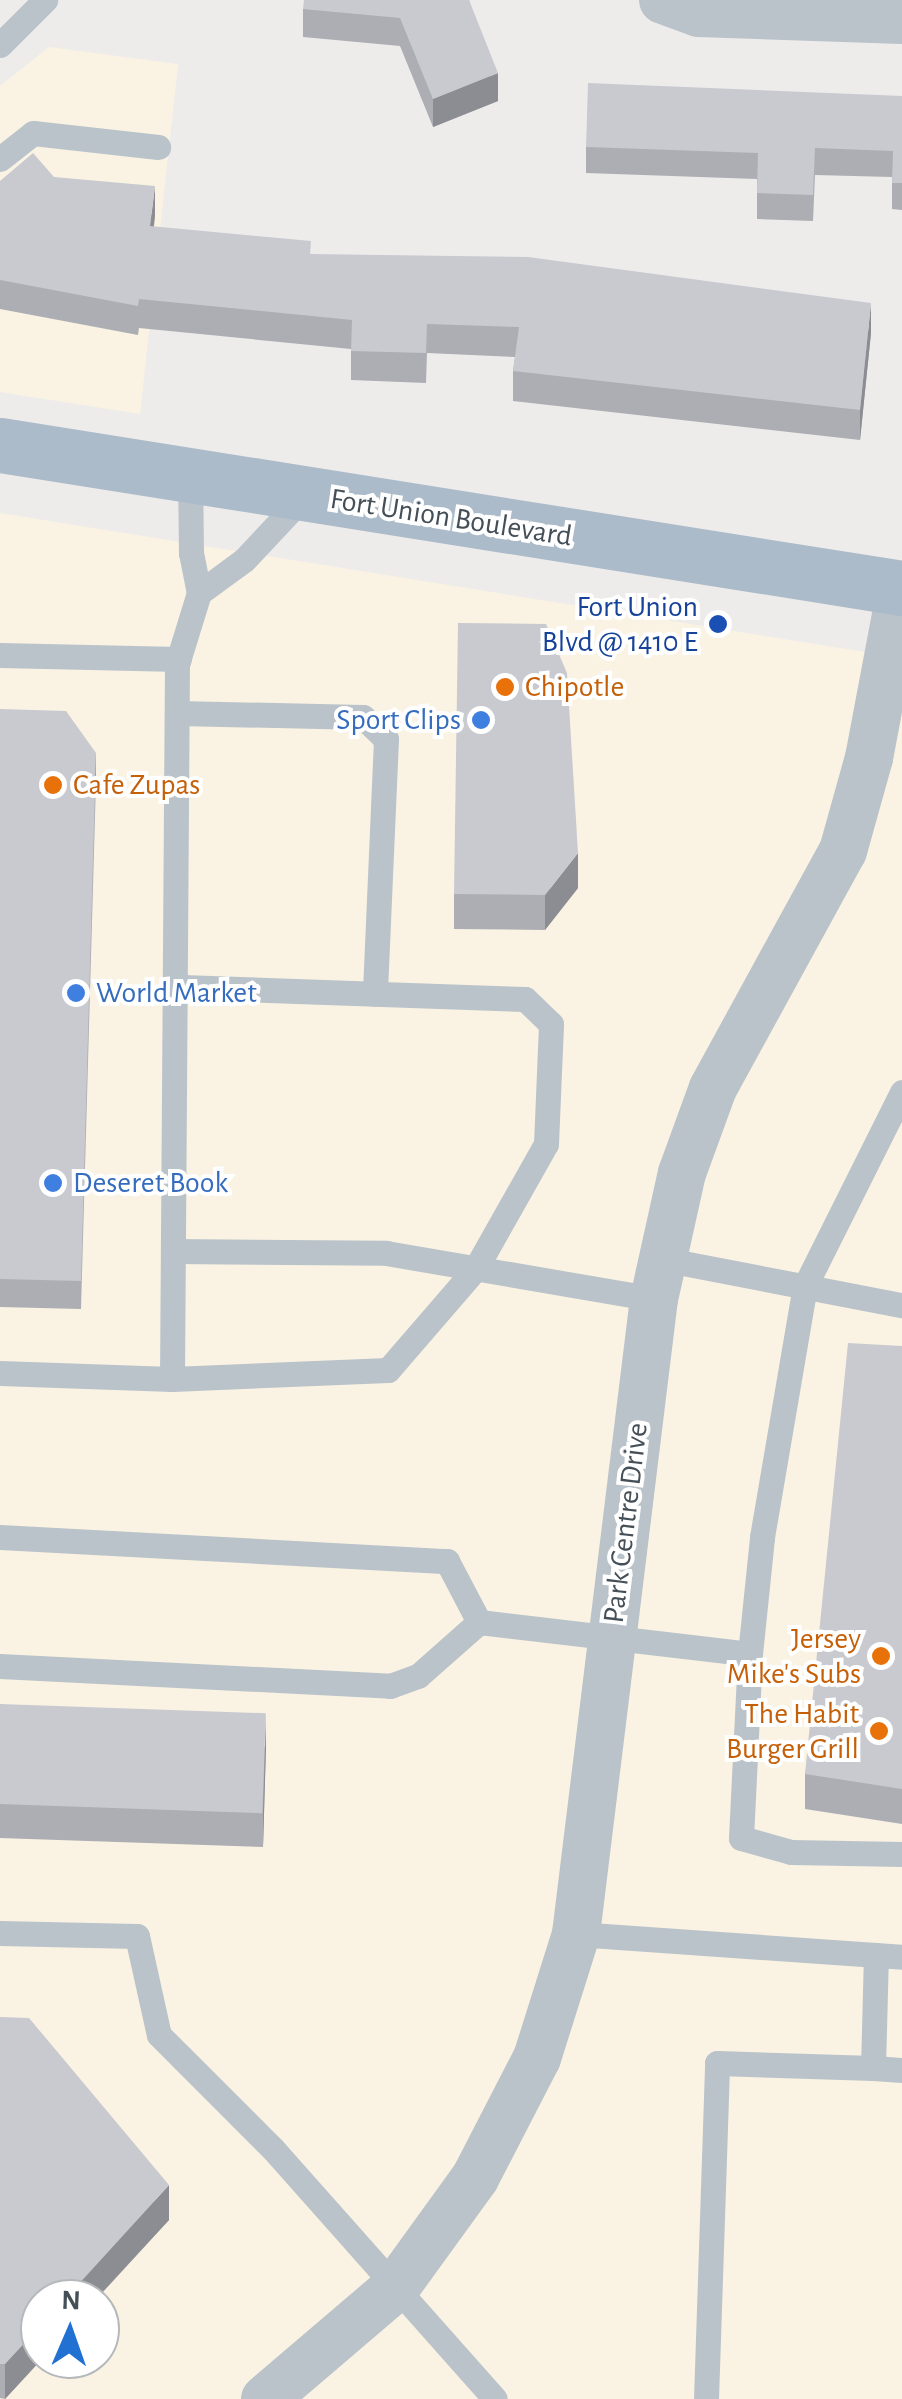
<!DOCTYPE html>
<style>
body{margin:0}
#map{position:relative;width:902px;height:2399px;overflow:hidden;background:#eeebeb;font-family:"Alegreya Sans",sans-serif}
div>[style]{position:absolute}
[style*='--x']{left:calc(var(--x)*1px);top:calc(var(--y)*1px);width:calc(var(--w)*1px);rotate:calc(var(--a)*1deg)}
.commercial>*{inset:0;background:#faf3e3}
.service>*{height:25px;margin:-12.5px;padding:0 12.5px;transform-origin:12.5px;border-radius:12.5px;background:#bac3ca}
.minor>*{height:48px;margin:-24px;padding:0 24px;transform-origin:24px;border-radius:24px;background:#bac3ca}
.primary>*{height:55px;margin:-27.5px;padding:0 27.5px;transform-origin:27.5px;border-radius:27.5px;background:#abbbc9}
.wall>*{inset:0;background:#acaeb3}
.shaded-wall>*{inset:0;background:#8c8d92;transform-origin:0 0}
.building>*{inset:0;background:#c8cad0;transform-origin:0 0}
.dots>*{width:28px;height:28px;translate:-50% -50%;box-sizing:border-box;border:5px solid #fff;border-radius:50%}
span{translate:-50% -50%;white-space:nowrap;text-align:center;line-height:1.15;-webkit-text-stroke:8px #fff;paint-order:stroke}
.street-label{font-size:30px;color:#454f57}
.transit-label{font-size:30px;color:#164399}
.right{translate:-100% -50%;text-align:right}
.food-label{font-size:30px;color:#c56008}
.left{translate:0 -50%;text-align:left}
.shop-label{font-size:30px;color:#366cbe}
.north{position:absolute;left:20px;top:2279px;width:100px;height:100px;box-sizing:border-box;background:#fff;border:2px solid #b5b9bc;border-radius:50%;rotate:2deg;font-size:28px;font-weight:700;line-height:40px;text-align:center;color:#454f57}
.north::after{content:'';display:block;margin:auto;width:35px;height:45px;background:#2171d2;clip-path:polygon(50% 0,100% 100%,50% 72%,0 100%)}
</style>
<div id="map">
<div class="commercial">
<i style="clip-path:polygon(49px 47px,178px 64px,140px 414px,0 392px,0 86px)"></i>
<i style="clip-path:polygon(evenodd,0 513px,902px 658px,902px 2399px,0 2399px,0 513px,40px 2299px,100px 2299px,100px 2359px,40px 2359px,40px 2299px)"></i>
</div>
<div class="service">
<i style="--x:0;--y:45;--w:64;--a:-45"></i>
<i style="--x:0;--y:159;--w:42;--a:-38.2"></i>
<i style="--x:33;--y:133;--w:126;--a:6.4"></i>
<i style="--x:199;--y:593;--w:56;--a:-36.3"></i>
<i style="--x:244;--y:560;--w:89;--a:-46.8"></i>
<i style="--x:0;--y:655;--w:179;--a:1.3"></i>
<i style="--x:177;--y:713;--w:186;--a:1.2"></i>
<i style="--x:363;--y:717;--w:32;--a:44"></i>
<i style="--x:386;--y:739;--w:255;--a:92.5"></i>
<i style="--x:173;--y:1251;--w:213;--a:0.5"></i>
<i style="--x:386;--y:1253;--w:272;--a:9.7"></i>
<i style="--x:662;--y:1259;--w:244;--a:10.9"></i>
<i style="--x:0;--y:1373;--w:172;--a:2"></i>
<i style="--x:172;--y:1379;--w:216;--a:-2.4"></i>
<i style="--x:388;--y:1370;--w:135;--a:-49.2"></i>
<i style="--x:476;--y:1268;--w:142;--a:-60.6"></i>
<i style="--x:546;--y:1144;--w:120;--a:-87.6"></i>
<i style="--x:551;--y:1024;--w:36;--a:-136"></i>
<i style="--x:525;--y:999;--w:350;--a:-178"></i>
<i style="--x:172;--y:1379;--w:715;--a:-89.6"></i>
<i style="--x:177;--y:664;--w:74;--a:-72.8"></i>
<i style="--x:199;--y:593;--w:41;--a:-101.3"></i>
<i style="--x:191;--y:553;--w:77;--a:-90.7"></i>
<i style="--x:0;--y:1537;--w:448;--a:3.1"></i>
<i style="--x:447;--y:1561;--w:69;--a:62.3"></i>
<i style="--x:479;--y:1622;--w:273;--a:6.7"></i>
<i style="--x:750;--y:1654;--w:118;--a:-84.1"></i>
<i style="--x:762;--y:1537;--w:255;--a:-80.3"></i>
<i style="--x:805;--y:1286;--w:217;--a:-63.4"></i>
<i style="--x:750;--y:1654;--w:184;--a:92.8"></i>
<i style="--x:741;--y:1838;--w:52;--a:15.6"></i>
<i style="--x:791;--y:1852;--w:111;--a:1"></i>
<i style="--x:0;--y:1666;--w:391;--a:2.9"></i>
<i style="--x:390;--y:1686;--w:30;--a:-20"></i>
<i style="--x:418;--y:1676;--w:81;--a:-41.5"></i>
<i style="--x:0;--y:1933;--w:137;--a:1.3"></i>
<i style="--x:137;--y:1936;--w:101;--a:77.5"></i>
<i style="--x:159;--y:2035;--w:161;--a:45"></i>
<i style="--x:273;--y:2149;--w:334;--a:48.4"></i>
<i style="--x:576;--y:1934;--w:327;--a:4"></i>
<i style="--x:873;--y:2068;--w:29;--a:4"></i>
<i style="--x:706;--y:2399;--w:336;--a:-88.1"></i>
<i style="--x:717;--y:2063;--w:156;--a:1.8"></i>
<i style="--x:873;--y:2068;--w:113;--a:-88.5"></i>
</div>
<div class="minor">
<i style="--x:663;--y:0;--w:37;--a:20"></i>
<i style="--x:698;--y:13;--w:204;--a:2"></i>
<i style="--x:265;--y:2399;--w:172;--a:-40.5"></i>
<i style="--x:396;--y:2287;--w:135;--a:-54.1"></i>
<i style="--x:475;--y:2178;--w:135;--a:-62.7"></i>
<i style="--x:537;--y:2058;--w:130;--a:-72.5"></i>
<i style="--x:576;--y:1934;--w:640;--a:-83"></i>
<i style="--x:654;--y:1299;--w:129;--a:-77.5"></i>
<i style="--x:682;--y:1173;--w:90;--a:-70"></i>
<i style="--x:713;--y:1088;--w:270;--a:-61.3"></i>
<i style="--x:843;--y:851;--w:97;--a:-74.4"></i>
<i style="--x:869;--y:758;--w:173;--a:-79.3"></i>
</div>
<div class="primary">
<i style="--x:0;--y:445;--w:913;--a:9.01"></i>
</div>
<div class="wall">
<i style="clip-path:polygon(469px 0,498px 101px,433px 127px,400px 46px,303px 37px,303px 9px)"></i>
<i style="clip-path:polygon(902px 96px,902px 210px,892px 209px,892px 177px,815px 175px,813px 221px,757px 219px,757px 179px,586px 173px,586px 147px)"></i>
<i style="clip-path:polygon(54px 177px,155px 215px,154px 227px,311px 254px,871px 333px,860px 440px,513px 401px,513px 371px,515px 357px,427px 353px,426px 383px,351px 380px,351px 349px,139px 328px,138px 335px,0 309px,0 181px)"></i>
<i style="clip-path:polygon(0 709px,96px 781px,81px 1309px,0 1307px)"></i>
<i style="clip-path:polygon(578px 888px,545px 930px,454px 929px,454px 894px)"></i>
<i style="clip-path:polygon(902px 1346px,902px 1824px,805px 1809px,805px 1774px)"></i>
<i style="clip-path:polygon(0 1704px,266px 1747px,263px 1847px,0 1838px)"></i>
<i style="clip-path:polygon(0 2017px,169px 2220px,5px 2399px,0 2398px)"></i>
</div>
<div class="shaded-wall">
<i style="clip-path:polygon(498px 73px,498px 101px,433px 127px,433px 99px)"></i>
<i style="clip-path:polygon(155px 186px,155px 215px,150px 256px,150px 226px)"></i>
<i style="clip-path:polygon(871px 303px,871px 333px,860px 440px,860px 410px)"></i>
<i style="left:96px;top:753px;width:28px;height:528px;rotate:90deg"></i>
<i style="clip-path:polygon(578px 853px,578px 888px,545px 930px,545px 895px)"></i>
<i style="clip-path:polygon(266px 1713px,266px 1747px,263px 1847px,263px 1813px)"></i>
<i style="clip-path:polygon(169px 2185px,169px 2220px,96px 2299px,65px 2299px)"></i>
<i style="clip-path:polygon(40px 2326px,40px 2359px,42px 2359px,5px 2399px,5px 2364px)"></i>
</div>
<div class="building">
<i style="clip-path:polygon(304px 0,469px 0,498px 73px,433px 99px,400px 18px,303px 9px)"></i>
<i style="clip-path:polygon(588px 83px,902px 96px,902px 183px,892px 183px,893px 151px,815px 148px,813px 195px,757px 193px,758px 153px,586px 147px)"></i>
<i style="clip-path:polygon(33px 153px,54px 177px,155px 186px,150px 226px,311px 241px,310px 254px,528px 257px,871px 303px,860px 410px,513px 371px,519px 327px,427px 324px,426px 353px,351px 351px,352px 320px,139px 299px,138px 306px,0 280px,0 181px)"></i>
<i style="clip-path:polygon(458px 623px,546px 624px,567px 673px,578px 853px,545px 895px,454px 894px)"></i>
<i style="clip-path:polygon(0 709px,66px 711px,96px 753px,81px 1281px,0 1279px)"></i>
<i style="clip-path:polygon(848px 1343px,902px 1346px,902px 1789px,805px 1774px)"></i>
<i style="left:0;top:1704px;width:266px;height:100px;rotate:2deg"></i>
<i style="clip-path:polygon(0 2017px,29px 2018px,169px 2185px,65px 2299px,40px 2299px,40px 2326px,5px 2364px,0 2364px)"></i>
</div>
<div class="dots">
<i style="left:718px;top:624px;background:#1a4fb4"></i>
<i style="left:505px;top:687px;background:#e8710a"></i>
<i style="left:481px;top:720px;background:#3f7fe0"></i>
<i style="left:53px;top:785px;background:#e8710a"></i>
<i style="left:76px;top:993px;background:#3f7fe0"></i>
<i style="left:53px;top:1183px;background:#3f7fe0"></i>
<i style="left:881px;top:1656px;background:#e8710a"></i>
<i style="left:879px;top:1731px;background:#e8710a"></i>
</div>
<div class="street-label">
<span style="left:451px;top:518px;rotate:9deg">Fort Union Boulevard</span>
<span style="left:626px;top:1523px;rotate:-83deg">Park Centre Drive</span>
</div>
<div class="transit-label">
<span class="right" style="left:698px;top:624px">Fort Union<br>Blvd @ 1410 E</span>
</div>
<div class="food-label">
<span class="left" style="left:525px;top:687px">Chipotle</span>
<span class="left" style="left:73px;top:785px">Cafe Zupas</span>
<span class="right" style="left:861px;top:1656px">Jersey<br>Mike's Subs</span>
<span class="right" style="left:859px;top:1731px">The Habit<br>Burger Grill</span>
</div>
<div class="shop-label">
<span class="right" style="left:461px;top:720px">Sport Clips</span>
<span class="left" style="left:96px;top:993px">World Market</span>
<span class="left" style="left:73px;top:1183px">Deseret Book</span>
</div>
<div class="north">N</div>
</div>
